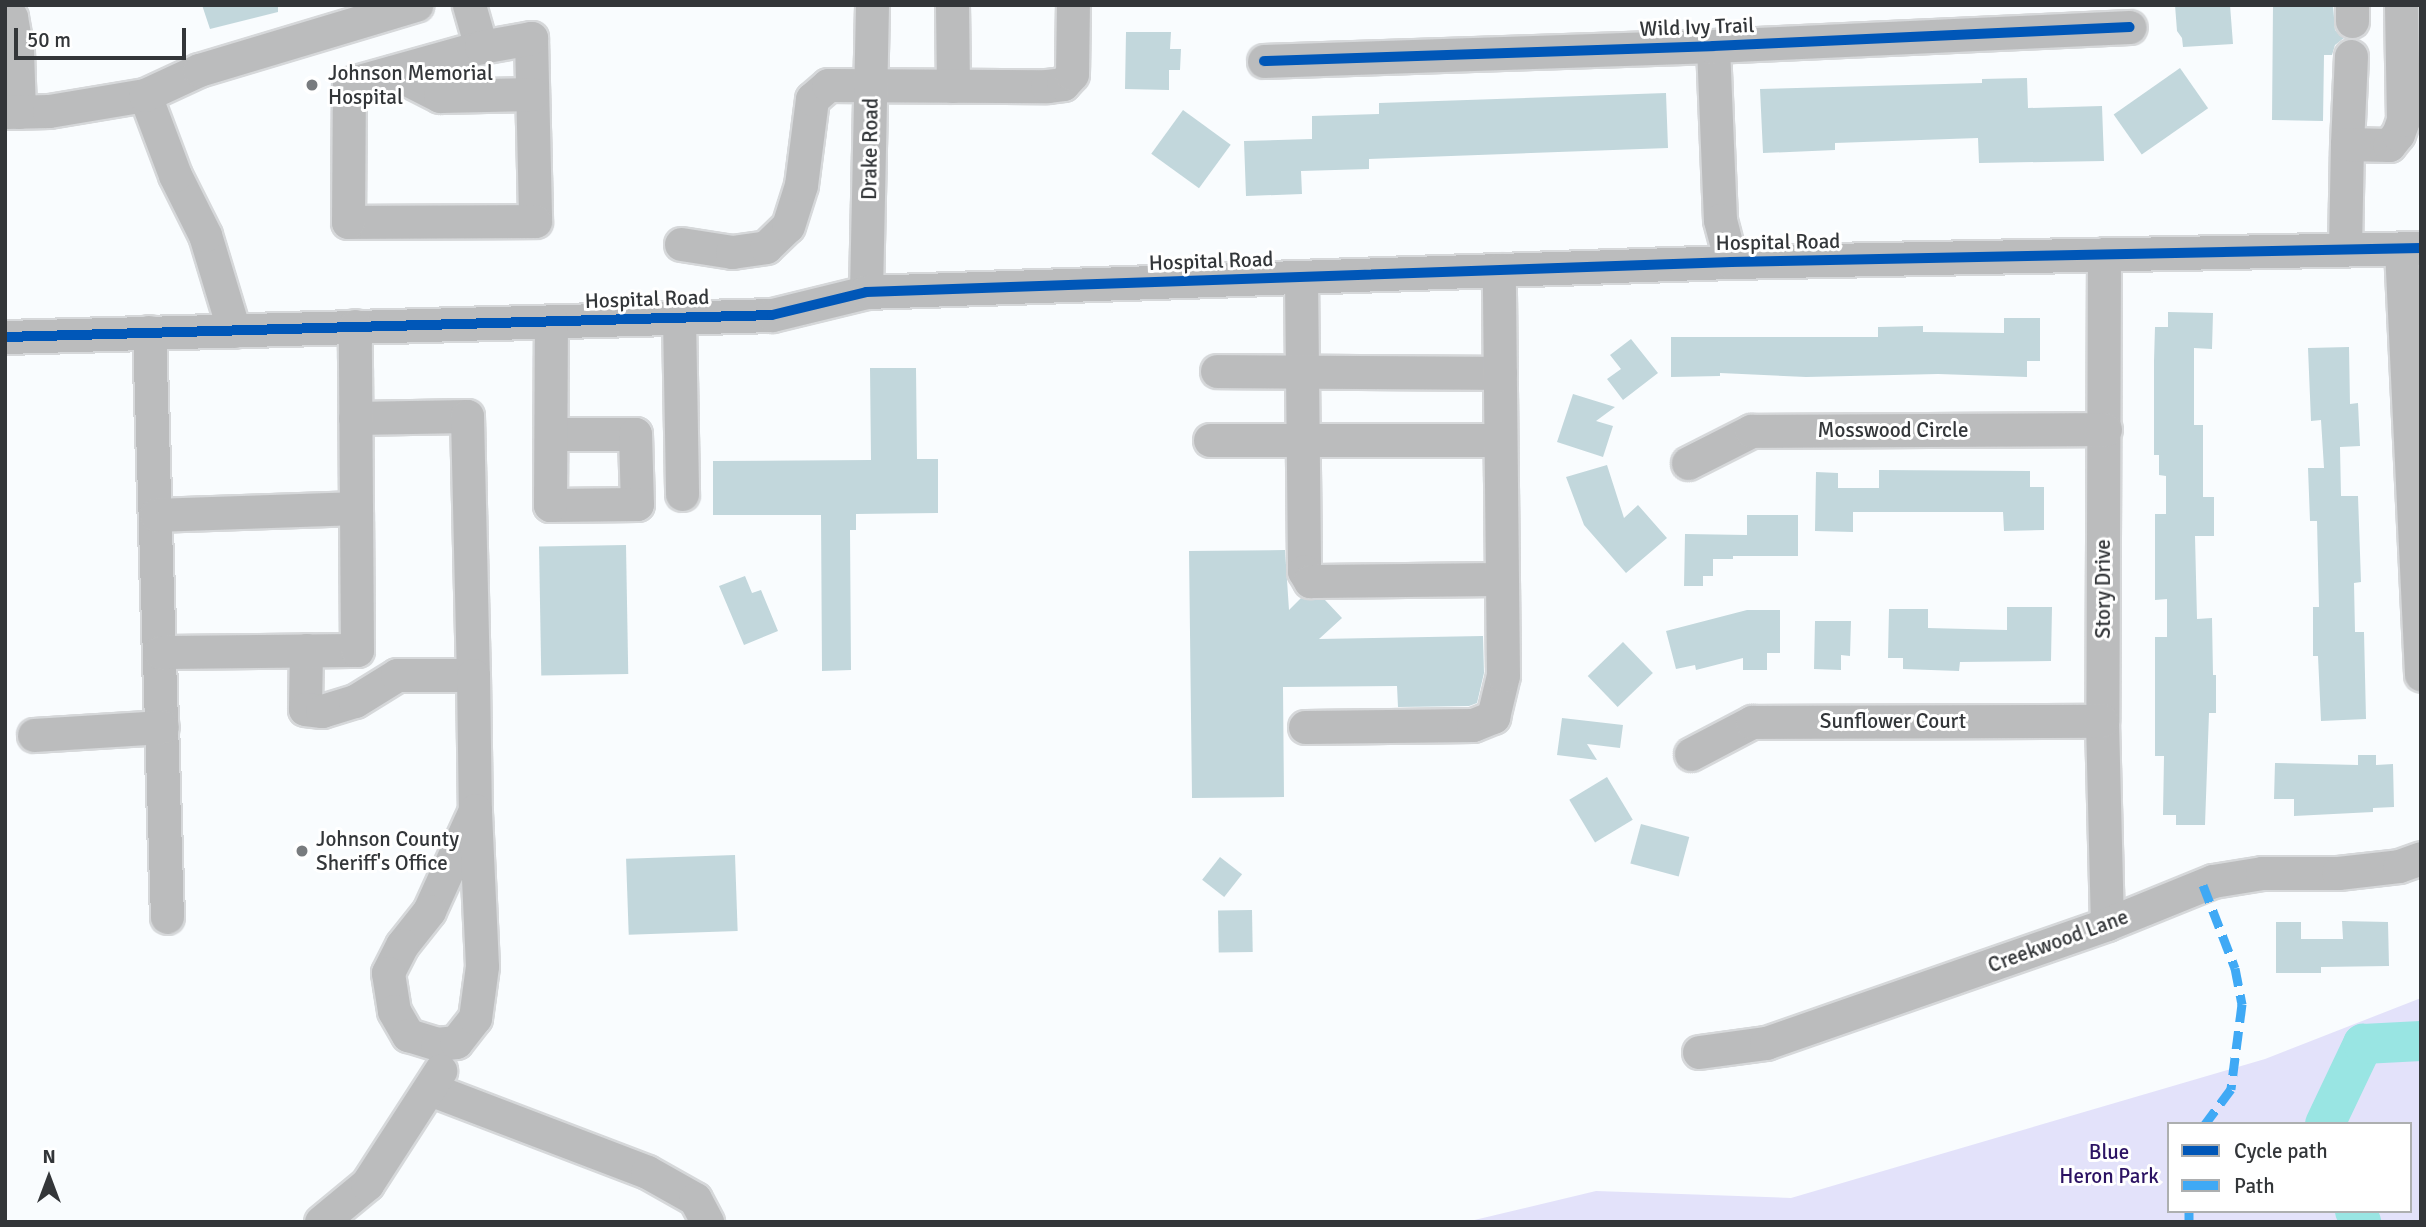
<!DOCTYPE html>
<style>
body{margin:0}
#map{position:relative;width:2426px;height:1227px;overflow:hidden;background:#f9fcfe;font-family:Signika,sans-serif}
div>[style]{position:absolute}
[style*='--x']{left:calc(var(--x)*1px);top:calc(var(--y)*1px);width:calc(var(--w)*1px);rotate:calc(var(--a)*1deg)}
.green>*{inset:0;background:#e3e2fa}
.river>*{height:40px;margin:-20px;padding:0 20px;transform-origin:20px;border-radius:20px;background:#99e5e3}
.building>*{inset:0;background:#c2d7dc;transform-origin:0 0}
.roads{filter:drop-shadow(2px 0 #d6d8da) drop-shadow(-2px 0 #d6d8da) drop-shadow(0 2px #d6d8da) drop-shadow(0 -2px #d6d8da)}
.minor>*{height:33px;margin:-16.5px;padding:0 16.5px;transform-origin:16.5px;border-radius:16.5px;background:#bbbcbd}
.quiet>*{height:9px;margin-top:-4.5px;transform-origin:0;background:repeating-linear-gradient(90deg,#3fa9f5 0 18px,transparent 0 27px)}
.cycleway>*{height:10px;margin:-5px;padding:0 5px;transform-origin:5px;border-radius:5px;background:#0057b8}
.dots>*{width:19px;height:19px;translate:-50% -50%;box-sizing:border-box;border:4px solid #fff;border-radius:50%}
span{translate:-50% -50%;white-space:nowrap;text-align:center;line-height:1.15;-webkit-text-stroke:6px #fff;paint-order:stroke}
.street-label{font-size:21px;color:#333639}
.poi-label{font-size:21px;color:#333639}
.left{translate:0 -50%;text-align:left}
.park-label{font-size:21px;color:#2c1363}
.frame{position:absolute;inset:0;border:7px solid #333639;pointer-events:none}
.legend{position:absolute;left:2167px;top:1122px;width:245px;height:91px;box-sizing:border-box;background:#fff;border:2px solid #adafb0;margin:0;padding:9px 12px;list-style:none;font-size:21px;color:#333639}
.legend li{display:flex;align-items:center;gap:14px;height:35px}
.legend b{width:35px;border:2px solid #adafb0}
.north{position:absolute;left:14px;top:1143px;width:70px;height:70px;-webkit-text-stroke:5px #fff;paint-order:stroke;rotate:0deg;font-size:19px;font-weight:700;line-height:28px;text-align:center;color:#333639}
.north::after{content:'';display:block;margin:auto;width:24px;height:32px;background:#333639;clip-path:polygon(50% 0,100% 100%,50% 72%,0 100%)}
.scale{position:absolute;left:14px;top:28px;width:172px;height:32px;box-sizing:border-box;border:4px solid #333639;border-top:0;padding-left:9px;font-size:21px;line-height:24px;white-space:nowrap;color:#333639;-webkit-text-stroke:5px #fff;paint-order:stroke}
</style>
<div id="map">
<div class="green">
<i style="clip-path:polygon(evenodd,2421px 998px,2421px 1222px,1466px 1222px,1596px 1191px,1791px 1198px,2265px 1059px,2421px 998px,2169px 1124px,2410px 1124px,2410px 1211px,2169px 1211px,2169px 1124px)"></i>
</div>
<div class="river">
<i style="--x:2325;--y:1124;--w:89;--a:-64.6"></i>
<i style="--x:2363;--y:1044;--w:58;--a:-3"></i>
<i style="--x:2355;--y:1211;--w:13;--a:61"></i>
</div>
<div class="building">
<i style="clip-path:polygon(202px 5px,278px 5px,278px 12px,210px 29px)"></i>
<i style="clip-path:polygon(2175px 5px,2230px 5px,2233px 44px,2183px 47px,2182px 38px,2177px 31px)"></i>
<i style="clip-path:polygon(2273px 5px,2333px 5px,2335px 30px,2344px 38px,2335px 45px,2332px 55px,2324px 55px,2323px 121px,2272px 120px)"></i>
<i style="clip-path:polygon(1126px 32px,1171px 32px,1170px 49px,1181px 49px,1180px 70px,1169px 70px,1169px 90px,1125px 89px)"></i>
<i style="left:2180px;top:68px;width:49px;height:81px;rotate:55deg"></i>
<i style="clip-path:polygon(2027px 78px,2028px 108px,2102px 106px,2104px 161px,1979px 163px,1978px 138px,1835px 143px,1835px 150px,1763px 153px,1760px 89px,1982px 83px,1982px 79px)"></i>
<i style="clip-path:polygon(1666px 93px,1668px 148px,1369px 159px,1369px 169px,1301px 171px,1302px 194px,1246px 196px,1244px 141px,1312px 139px,1312px 116px,1379px 114px,1379px 103px)"></i>
<i style="left:1183px;top:110px;width:59px;height:54px;rotate:36deg"></i>
<i style="clip-path:polygon(2168px 312px,2213px 313px,2212px 349px,2194px 348px,2194px 425px,2203px 425px,2203px 497px,2214px 497px,2214px 536px,2195px 536px,2197px 619px,2212px 618px,2213px 675px,2216px 675px,2216px 713px,2209px 713px,2205px 825px,2176px 825px,2176px 815px,2163px 815px,2164px 756px,2155px 756px,2155px 637px,2167px 637px,2167px 599px,2155px 600px,2155px 514px,2166px 514px,2166px 476px,2159px 475px,2159px 455px,2154px 455px,2154px 361px,2155px 327px,2168px 327px)"></i>
<i style="clip-path:polygon(2004px 318px,2040px 318px,2040px 361px,2027px 361px,2027px 377px,1938px 374px,1806px 377px,1720px 373px,1720px 376px,1671px 377px,1671px 337px,1878px 337px,1878px 327px,1923px 326px,1923px 332px,2004px 333px)"></i>
<i style="clip-path:polygon(1631px 339px,1658px 373px,1623px 400px,1607px 379px,1621px 369px,1610px 355px)"></i>
<i style="clip-path:polygon(2349px 347px,2350px 404px,2358px 403px,2360px 446px,2340px 447px,2341px 496px,2358px 496px,2361px 582px,2354px 583px,2355px 632px,2364px 632px,2366px 719px,2321px 721px,2318px 656px,2313px 656px,2313px 607px,2319px 607px,2317px 521px,2310px 521px,2308px 468px,2324px 468px,2321px 420px,2311px 421px,2308px 348px)"></i>
<i style="clip-path:polygon(870px 368px,916px 368px,917px 459px,938px 459px,938px 513px,856px 514px,856px 530px,850px 530px,851px 670px,822px 671px,821px 515px,713px 515px,713px 461px,871px 460px)"></i>
<i style="clip-path:polygon(1573px 394px,1615px 407px,1596px 421px,1613px 426px,1603px 457px,1557px 442px)"></i>
<i style="clip-path:polygon(1607px 465px,1624px 518px,1638px 505px,1667px 538px,1626px 573px,1584px 525px,1566px 477px)"></i>
<i style="clip-path:polygon(1879px 470px,2030px 471px,2030px 487px,2044px 487px,2044px 530px,2004px 531px,2003px 512px,1853px 512px,1853px 532px,1815px 531px,1816px 472px,1838px 473px,1838px 488px,1879px 488px)"></i>
<i style="clip-path:polygon(1747px 515px,1798px 515px,1798px 556px,1733px 556px,1733px 559px,1713px 559px,1713px 576px,1703px 576px,1703px 586px,1684px 586px,1685px 534px,1747px 535px)"></i>
<i style="left:626px;top:545px;width:129px;height:87px;rotate:89deg"></i>
<i style="clip-path:polygon(1285px 550px,1289px 610px,1301px 598px,1325px 600px,1342px 618px,1319px 639px,1483px 636px,1484px 673px,1477px 703px,1469px 706px,1398px 707px,1397px 686px,1283px 687px,1284px 797px,1192px 798px,1189px 551px)"></i>
<i style="clip-path:polygon(745px 576px,752px 593px,761px 590px,778px 631px,744px 645px,719px 586px)"></i>
<i style="clip-path:polygon(2007px 607px,2052px 607px,2051px 661px,1960px 662px,1959px 671px,1903px 669px,1903px 658px,1888px 658px,1889px 609px,1928px 609px,1928px 628px,2007px 630px)"></i>
<i style="clip-path:polygon(1747px 610px,1780px 610px,1780px 653px,1767px 653px,1767px 670px,1743px 670px,1743px 658px,1696px 670px,1695px 665px,1676px 669px,1666px 631px)"></i>
<i style="clip-path:polygon(1815px 621px,1851px 621px,1850px 656px,1841px 655px,1841px 670px,1814px 669px)"></i>
<i style="left:1623px;top:642px;width:43px;height:49px;rotate:46deg"></i>
<i style="clip-path:polygon(1562px 718px,1623px 725px,1620px 748px,1587px 744px,1597px 760px,1557px 755px)"></i>
<i style="clip-path:polygon(2358px 755px,2376px 755px,2376px 765px,2393px 764px,2394px 807px,2373px 808px,2373px 812px,2294px 816px,2294px 799px,2274px 799px,2275px 763px,2358px 765px)"></i>
<i style="left:1607px;top:777px;width:50px;height:44px;rotate:59deg"></i>
<i style="left:1641px;top:824px;width:50px;height:41px;rotate:15deg"></i>
<i style="left:735px;top:855px;width:76px;height:109px;rotate:88deg"></i>
<i style="left:1220px;top:857px;width:28px;height:29px;rotate:38deg"></i>
<i style="left:1252px;top:910px;width:42px;height:34px;rotate:89deg"></i>
<i style="clip-path:polygon(2342px 921px,2388px 922px,2389px 966px,2321px 967px,2321px 973px,2276px 973px,2276px 922px,2301px 922px,2301px 939px,2343px 939px)"></i>
</div>
<div class="roads">
<div class="minor">
<i style="--x:469;--y:5;--w:44;--a:74.1"></i>
<i style="--x:952;--y:5;--w:81;--a:89.3"></i>
<i style="--x:2352;--y:5;--w:16;--a:90"></i>
<i style="--x:5;--y:7;--w:12;--a:59"></i>
<i style="--x:11;--y:17;--w:35;--a:80"></i>
<i style="--x:531;--y:38;--w:183;--a:88.7"></i>
<i style="--x:535;--y:221;--w:187;--a:179.7"></i>
<i style="--x:348;--y:222;--w:138;--a:-89.6"></i>
<i style="--x:349;--y:84;--w:137;--a:-15.7"></i>
<i style="--x:481;--y:47;--w:51;--a:-10.2"></i>
<i style="--x:1713;--y:46;--w:174;--a:87.7"></i>
<i style="--x:1720;--y:220;--w:43;--a:75.3"></i>
<i style="--x:5;--y:51;--w:12;--a:0"></i>
<i style="--x:17;--y:51;--w:61;--a:88.1"></i>
<i style="--x:1264;--y:61;--w:449;--a:-1.9"></i>
<i style="--x:1713;--y:46;--w:417;--a:-2.6"></i>
<i style="--x:393;--y:72;--w:53;--a:27.1"></i>
<i style="--x:440;--y:96;--w:92;--a:-1.2"></i>
<i style="--x:5;--y:112;--w:44;--a:-1.3"></i>
<i style="--x:49;--y:111;--w:97;--a:-9.5"></i>
<i style="--x:2347;--y:144;--w:88;--a:-87.4"></i>
<i style="--x:681;--y:244;--w:52;--a:8.9"></i>
<i style="--x:732;--y:252;--w:34;--a:-8"></i>
<i style="--x:766;--y:247;--w:30;--a:-44"></i>
<i style="--x:788;--y:226;--w:43;--a:-72.4"></i>
<i style="--x:801;--y:185;--w:87;--a:-82.7"></i>
<i style="--x:812;--y:99;--w:21;--a:-41"></i>
<i style="--x:828;--y:85;--w:219;--a:0.3"></i>
<i style="--x:1047;--y:86;--w:16;--a:-7"></i>
<i style="--x:1063;--y:84;--w:13;--a:-48"></i>
<i style="--x:1072;--y:74;--w:69;--a:-89.2"></i>
<i style="--x:2345;--y:248;--w:104;--a:-88.9"></i>
<i style="--x:2347;--y:144;--w:42;--a:1.4"></i>
<i style="--x:2389;--y:145;--w:14;--a:-51"></i>
<i style="--x:2398;--y:134;--w:15;--a:-70"></i>
<i style="--x:2403;--y:120;--w:115;--a:-91"></i>
<i style="--x:2401;--y:249;--w:426;--a:87.3"></i>
<i style="--x:2104;--y:254;--w:467;--a:90.2"></i>
<i style="--x:2102;--y:721;--w:203;--a:88.6"></i>
<i style="--x:1301;--y:277;--w:294;--a:89.4"></i>
<i style="--x:1304;--y:571;--w:12;--a:59"></i>
<i style="--x:1310;--y:581;--w:192;--a:-0.6"></i>
<i style="--x:866;--y:292;--w:287;--a:-88.8"></i>
<i style="--x:679;--y:317;--w:177;--a:89"></i>
<i style="--x:234;--y:331;--w:100;--a:-106.8"></i>
<i style="--x:205;--y:235;--w:67;--a:-116.6"></i>
<i style="--x:175;--y:175;--w:85;--a:-110.6"></i>
<i style="--x:145;--y:95;--w:60;--a:-24.8"></i>
<i style="--x:199;--y:70;--w:227;--a:-16.7"></i>
<i style="--x:149;--y:332;--w:585;--a:88.24"></i>
<i style="--x:5;--y:337;--w:767;--a:-1.64"></i>
<i style="--x:772;--y:315;--w:97;--a:-13.7"></i>
<i style="--x:866;--y:292;--w:866;--a:-1.99"></i>
<i style="--x:1731;--y:262;--w:690;--a:-1.16"></i>
<i style="--x:1217;--y:371;--w:283;--a:0.4"></i>
<i style="--x:355;--y:418;--w:112;--a:-1"></i>
<i style="--x:467;--y:416;--w:259;--a:88.7"></i>
<i style="--x:551;--y:434;--w:84;--a:0"></i>
<i style="--x:635;--y:434;--w:70;--a:88.4"></i>
<i style="--x:637;--y:504;--w:87;--a:179.3"></i>
<i style="--x:550;--y:505;--w:184;--a:-89.7"></i>
<i style="--x:1210;--y:440;--w:290;--a:0"></i>
<i style="--x:1688;--y:463;--w:71;--a:-26.9"></i>
<i style="--x:1751;--y:431;--w:354;--a:-0.3"></i>
<i style="--x:156;--y:515;--w:200;--a:-2"></i>
<i style="--x:306;--y:650;--w:59;--a:91"></i>
<i style="--x:305;--y:709;--w:17;--a:7"></i>
<i style="--x:322;--y:711;--w:34;--a:-17"></i>
<i style="--x:355;--y:701;--w:49;--a:-31.8"></i>
<i style="--x:397;--y:675;--w:76;--a:0"></i>
<i style="--x:473;--y:675;--w:135;--a:89.2"></i>
<i style="--x:475;--y:810;--w:111;--a:114.5"></i>
<i style="--x:429;--y:911;--w:43;--a:128.5"></i>
<i style="--x:402;--y:945;--w:31;--a:117"></i>
<i style="--x:388;--y:973;--w:38;--a:81"></i>
<i style="--x:394;--y:1011;--w:28;--a:60"></i>
<i style="--x:408;--y:1035;--w:30;--a:17"></i>
<i style="--x:437;--y:1044;--w:19;--a:-6"></i>
<i style="--x:456;--y:1042;--w:31;--a:-52"></i>
<i style="--x:475;--y:1018;--w:52;--a:-82.3"></i>
<i style="--x:482;--y:966;--w:156;--a:-92.6"></i>
<i style="--x:160;--y:652;--w:197;--a:-0.6"></i>
<i style="--x:357;--y:650;--w:324;--a:-90.4"></i>
<i style="--x:1305;--y:727;--w:168;--a:-0.7"></i>
<i style="--x:1473;--y:725;--w:22;--a:-22"></i>
<i style="--x:1493;--y:717;--w:43;--a:-76.6"></i>
<i style="--x:1503;--y:675;--w:405;--a:-90.6"></i>
<i style="--x:34;--y:735;--w:128;--a:-3.6"></i>
<i style="--x:1691;--y:754;--w:69;--a:-27.7"></i>
<i style="--x:1752;--y:722;--w:350;--a:-0.2"></i>
<i style="--x:1699;--y:1052;--w:68;--a:-7.7"></i>
<i style="--x:1766;--y:1043;--w:361;--a:-19.2"></i>
<i style="--x:2107;--y:924;--w:114;--a:-22.1"></i>
<i style="--x:2213;--y:881;--w:50;--a:-9.3"></i>
<i style="--x:2262;--y:873;--w:76;--a:0"></i>
<i style="--x:2338;--y:873;--w:61;--a:-6.5"></i>
<i style="--x:2399;--y:866;--w:23;--a:-20"></i>
<i style="--x:430;--y:1089;--w:232;--a:20.9"></i>
<i style="--x:647;--y:1172;--w:55;--a:29.4"></i>
<i style="--x:695;--y:1199;--w:26;--a:62"></i>
<i style="--x:321;--y:1222;--w:60;--a:-39.6"></i>
<i style="--x:367;--y:1184;--w:135;--a:-57.1"></i>
</div>
</div>
<div class="quiet">
<i style="--x:2203;--y:885;--w:89;--a:68.9"></i>
<i style="--x:2235;--y:968;--w:37;--a:79"></i>
<i style="--x:2242;--y:1004;--w:86;--a:97.4"></i>
<i style="--x:2231;--y:1089;--w:44;--a:126.6"></i>
<i style="--x:2189;--y:1211;--w:11;--a:90"></i>
</div>
<div class="cycleway">
<i style="--x:1264;--y:61;--w:449;--a:-1.9"></i>
<i style="--x:1713;--y:46;--w:417;--a:-2.6"></i>
<i style="--x:5;--y:337;--w:767;--a:-1.64"></i>
<i style="--x:772;--y:315;--w:97;--a:-13.7"></i>
<i style="--x:866;--y:292;--w:866;--a:-1.99"></i>
<i style="--x:1731;--y:262;--w:690;--a:-1.16"></i>
</div>
<div class="dots">
<i style="left:312px;top:85px;background:#787b7e"></i>
<i style="left:302px;top:851px;background:#787b7e"></i>
</div>
<div class="street-label">
<span style="left:1697px;top:27px;rotate:-2deg">Wild Ivy Trail</span>
<span style="left:870px;top:149px;rotate:-89deg">Drake Road</span>
<span style="left:1778px;top:242px;rotate:-1deg">Hospital Road</span>
<span style="left:1211px;top:261px;rotate:-2deg">Hospital Road</span>
<span style="left:647px;top:299px;rotate:-2deg">Hospital Road</span>
<span style="left:1893px;top:430px">Mosswood Circle</span>
<span style="left:2103px;top:589px;rotate:-90deg">Story Drive</span>
<span style="left:1893px;top:721px">Sunflower Court</span>
<span style="left:2058px;top:941px;rotate:-20deg">Creekwood Lane</span>
</div>
<div class="poi-label">
<span class="left" style="left:328px;top:85px">Johnson Memorial<br>Hospital</span>
<span class="left" style="left:316px;top:851px">Johnson County<br>Sheriff's Office</span>
</div>
<div class="park-label">
<span style="left:2109px;top:1164px">Blue<br>Heron Park</span>
</div>
<div class="frame"></div>
<ul class="legend">
<li><b style="height:9px;background:#0057b8"></b>Cycle path</li>
<li><b style="height:9px;background:#3fa9f5"></b>Path</li>
</ul>
<div class="north">N</div>
<div class="scale">50 m</div>
</div>
